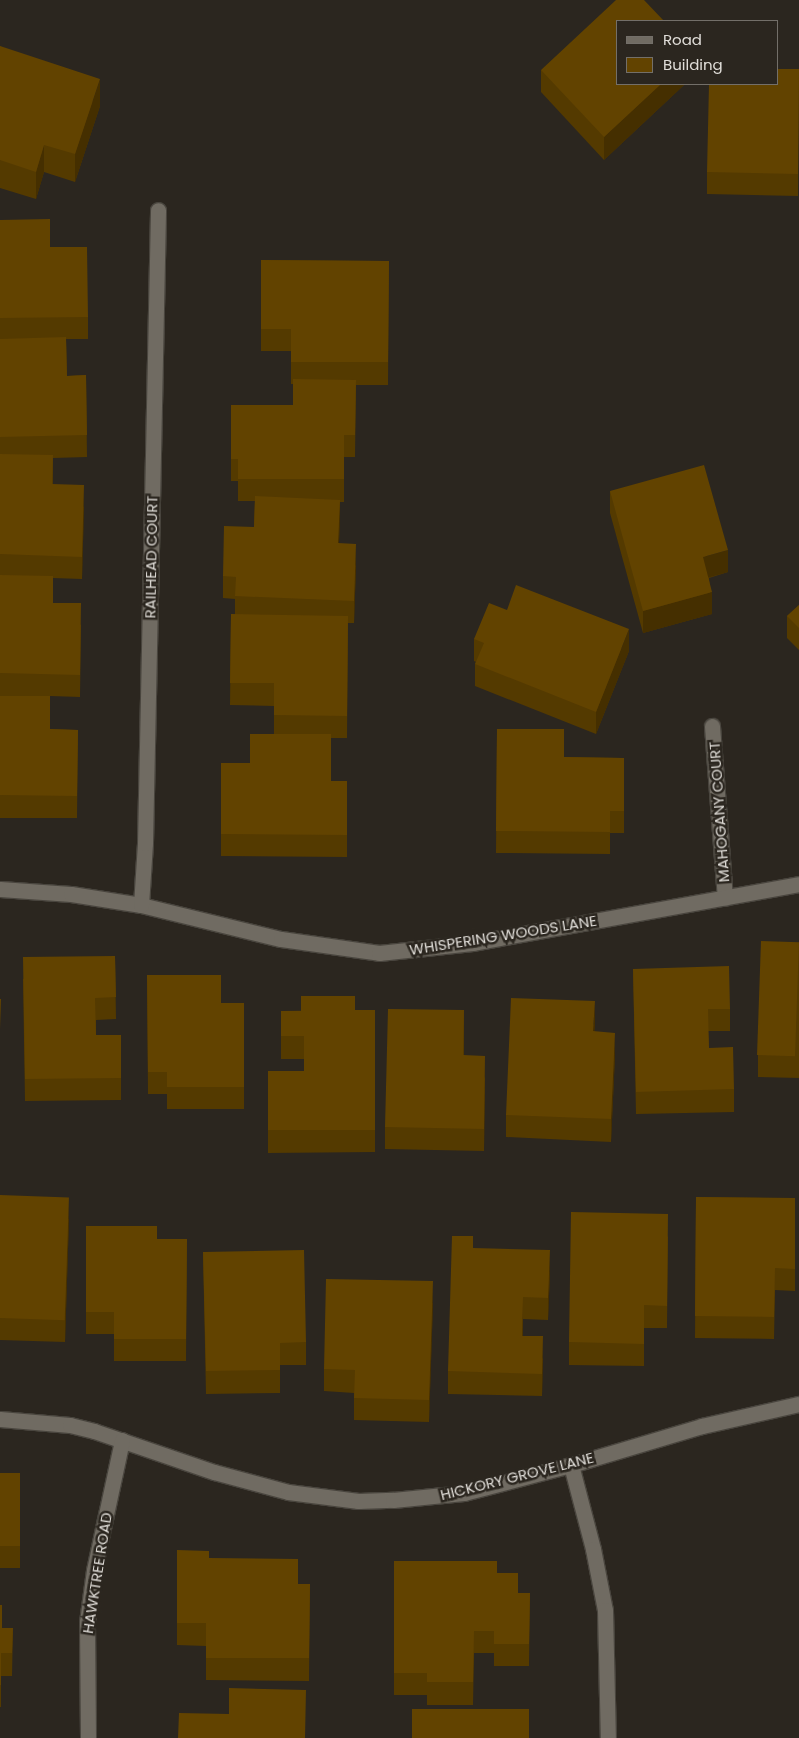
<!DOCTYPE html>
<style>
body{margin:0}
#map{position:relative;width:799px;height:1738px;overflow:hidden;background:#2b261f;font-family:Poppins,sans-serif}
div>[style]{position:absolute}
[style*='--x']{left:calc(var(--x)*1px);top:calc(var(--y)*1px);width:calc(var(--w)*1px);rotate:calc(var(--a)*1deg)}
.roads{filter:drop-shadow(1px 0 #49453e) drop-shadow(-1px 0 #49453e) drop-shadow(0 1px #49453e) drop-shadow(0 -1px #49453e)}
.street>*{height:15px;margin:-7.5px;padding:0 7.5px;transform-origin:7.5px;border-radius:7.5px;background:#706b62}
.wall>*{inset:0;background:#543a00;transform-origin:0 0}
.shaded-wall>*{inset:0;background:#452f00}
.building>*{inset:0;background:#624300;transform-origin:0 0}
span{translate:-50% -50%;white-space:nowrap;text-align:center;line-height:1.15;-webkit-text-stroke:5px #2b261f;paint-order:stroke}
.street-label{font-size:15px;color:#e0ddd8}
.legend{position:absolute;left:616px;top:20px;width:162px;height:65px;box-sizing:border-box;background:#2b261f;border:1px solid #736f69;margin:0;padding:6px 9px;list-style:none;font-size:15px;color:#e0ddd8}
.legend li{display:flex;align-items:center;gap:10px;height:25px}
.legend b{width:25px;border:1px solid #736f69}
</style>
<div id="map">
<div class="roads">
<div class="street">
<i style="--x:712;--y:726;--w:172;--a:85.7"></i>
<i style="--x:0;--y:889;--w:71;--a:4"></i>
<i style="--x:71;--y:894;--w:71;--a:8.9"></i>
<i style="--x:141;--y:905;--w:144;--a:13.7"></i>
<i style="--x:281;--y:939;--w:99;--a:8.1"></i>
<i style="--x:379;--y:953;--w:94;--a:-6.1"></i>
<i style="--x:472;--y:943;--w:332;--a:-10.2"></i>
<i style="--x:141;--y:905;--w:62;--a:-86.3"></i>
<i style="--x:145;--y:843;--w:633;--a:-88.82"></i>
<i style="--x:0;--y:1419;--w:70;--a:4.9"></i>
<i style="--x:70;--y:1425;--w:25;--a:14"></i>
<i style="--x:94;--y:1431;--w:127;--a:18.9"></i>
<i style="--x:214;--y:1472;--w:77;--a:15.1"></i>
<i style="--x:288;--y:1492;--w:71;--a:7.3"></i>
<i style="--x:358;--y:1501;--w:35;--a:-2"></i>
<i style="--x:393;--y:1500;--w:71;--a:-5.6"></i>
<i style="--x:464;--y:1493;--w:111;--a:-14.7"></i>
<i style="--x:571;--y:1465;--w:137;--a:-16.6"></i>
<i style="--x:702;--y:1426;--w:99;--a:-12.8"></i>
<i style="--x:571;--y:1465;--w:87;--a:75.3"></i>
<i style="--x:593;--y:1549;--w:62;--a:78.9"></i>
<i style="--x:605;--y:1610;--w:128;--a:88.7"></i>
<i style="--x:88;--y:1738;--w:116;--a:-90.5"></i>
<i style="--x:87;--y:1622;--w:52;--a:-82.3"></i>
<i style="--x:94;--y:1570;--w:133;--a:-77.8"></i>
</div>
</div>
<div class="wall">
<i style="clip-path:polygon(0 46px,100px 106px,75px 182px,44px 172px,36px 199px,0 188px)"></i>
<i style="clip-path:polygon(799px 69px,798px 196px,707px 194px,707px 172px)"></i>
<i style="clip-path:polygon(541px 70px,684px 84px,684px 85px,604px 160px,541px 92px)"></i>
<i style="clip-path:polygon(0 220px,50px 247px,88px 317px,88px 339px,66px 339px,67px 376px,86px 375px,87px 457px,53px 458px,53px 484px,84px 507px,82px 579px,53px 578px,53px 603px,81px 625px,80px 697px,50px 696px,50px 729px,78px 730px,77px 818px,0 818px)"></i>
<i style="clip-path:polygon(261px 260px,389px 261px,388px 385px,356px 385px,355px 457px,344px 457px,344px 502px,340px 502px,339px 543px,356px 566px,354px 623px,348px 623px,347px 738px,331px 738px,331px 781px,347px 781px,347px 857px,221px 856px,221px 763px,250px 763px,274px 734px,274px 706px,230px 705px,231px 614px,235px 614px,235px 599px,223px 598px,223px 576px,254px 527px,255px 501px,238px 501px,238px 481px,231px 481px,231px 405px,293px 405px,293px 384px,291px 384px,291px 351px,261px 351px)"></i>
<i style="clip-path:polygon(610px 491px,728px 572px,709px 578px,712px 614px,643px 633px,610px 513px)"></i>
<i style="clip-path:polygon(799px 605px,799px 650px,787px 638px,787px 616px)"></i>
<i style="clip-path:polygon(507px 610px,629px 651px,596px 734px,475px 686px,475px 664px,476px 662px,474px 661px,474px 639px)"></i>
<i style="clip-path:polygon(497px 729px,564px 757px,624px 758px,624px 833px,610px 833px,610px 854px,496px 853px)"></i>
<i style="clip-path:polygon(799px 942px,799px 1078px,758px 1077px,758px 1055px)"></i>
<i style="clip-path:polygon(115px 956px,116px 1019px,96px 1020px,96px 1035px,121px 1035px,121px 1100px,25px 1101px,23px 979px)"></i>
<i style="clip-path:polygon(633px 969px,730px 1009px,730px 1031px,708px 1031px,709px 1048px,734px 1089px,734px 1112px,636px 1114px)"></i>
<i style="clip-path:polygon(147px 975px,221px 1003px,244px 1003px,244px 1109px,167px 1109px,167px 1094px,148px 1094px)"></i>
<i style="clip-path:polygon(355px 1010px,375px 1010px,375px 1152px,268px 1153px,268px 1071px,304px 1071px,304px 1059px,281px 1059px,281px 1011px)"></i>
<i style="clip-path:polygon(464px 1010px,464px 1055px,485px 1078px,484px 1151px,385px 1149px,385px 1127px)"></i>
<i style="clip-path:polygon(595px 1023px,594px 1032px,615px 1055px,611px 1142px,506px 1137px,506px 1115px)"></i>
<i style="clip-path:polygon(0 1195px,69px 1219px,65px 1342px,0 1340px)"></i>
<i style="clip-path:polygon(696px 1197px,795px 1198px,795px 1291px,775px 1290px,774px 1339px,695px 1338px)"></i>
<i style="clip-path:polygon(86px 1226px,157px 1239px,187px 1239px,186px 1361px,114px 1361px,114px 1334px,86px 1334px)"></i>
<i style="clip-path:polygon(668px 1236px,667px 1328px,644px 1328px,644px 1366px,569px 1365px,569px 1342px)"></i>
<i style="clip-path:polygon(473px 1248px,550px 1272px,548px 1320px,523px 1319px,523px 1336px,543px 1359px,542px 1396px,448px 1394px,448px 1371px)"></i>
<i style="clip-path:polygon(203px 1252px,306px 1342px,306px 1365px,280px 1365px,280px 1393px,206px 1394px)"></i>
<i style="clip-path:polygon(433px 1303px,429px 1422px,354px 1420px,354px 1393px,324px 1391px,324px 1369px)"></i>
<i style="left:0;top:1473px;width:20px;height:95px"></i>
<i style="clip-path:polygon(177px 1550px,209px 1558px,298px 1584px,310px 1584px,309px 1681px,206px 1680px,206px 1646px,177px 1645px)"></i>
<i style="clip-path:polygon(394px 1561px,497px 1573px,518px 1593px,530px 1593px,529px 1666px,494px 1666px,494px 1653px,474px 1653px,473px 1705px,427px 1705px,427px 1695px,394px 1695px)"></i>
<i style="clip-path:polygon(0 1605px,2px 1628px,13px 1628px,12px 1676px,1px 1676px,1px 1707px,0 1707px)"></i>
</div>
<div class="shaded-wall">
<i style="clip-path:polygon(100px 79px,100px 106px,75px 182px,75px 154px)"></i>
<i style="clip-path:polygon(661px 84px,684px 84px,684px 85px,604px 160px,604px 137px)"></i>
<i style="clip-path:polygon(44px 145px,44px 172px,36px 199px,36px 172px)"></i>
<i style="clip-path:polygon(84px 485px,84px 507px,82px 579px,82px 557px)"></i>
<i style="clip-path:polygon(340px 500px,340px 522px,338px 565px,338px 543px)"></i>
<i style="clip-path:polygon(356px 544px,356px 566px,354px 623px,354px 601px)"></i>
<i style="clip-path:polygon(728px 550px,728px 572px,703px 579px,703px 557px)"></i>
<i style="clip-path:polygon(712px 592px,712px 614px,643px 633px,643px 611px)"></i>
<i style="clip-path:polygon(629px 629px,629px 651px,596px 734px,596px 712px)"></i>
<i style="clip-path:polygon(595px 1001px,595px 1023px,593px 1054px,593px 1031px)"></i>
<i style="clip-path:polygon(615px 1033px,615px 1055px,611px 1142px,611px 1119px)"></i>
<i style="clip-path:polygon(485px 1056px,485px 1078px,484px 1151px,484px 1129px)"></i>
<i style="clip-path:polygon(69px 1197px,69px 1219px,65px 1342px,65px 1320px)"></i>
<i style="clip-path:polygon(550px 1250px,550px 1272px,548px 1320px,548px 1298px)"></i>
<i style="clip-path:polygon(433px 1281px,433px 1303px,429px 1422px,429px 1400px)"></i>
<i style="clip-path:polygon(523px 1297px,523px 1319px,522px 1358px,522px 1336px)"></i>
<i style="clip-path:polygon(543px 1336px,543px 1359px,542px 1396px,542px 1374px)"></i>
</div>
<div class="building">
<i style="clip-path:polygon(616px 0,644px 0,664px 21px,618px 21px,618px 84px,661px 84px,604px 137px,541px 70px)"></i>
<i style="clip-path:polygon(0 46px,100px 79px,75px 154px,44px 145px,36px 172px,0 160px)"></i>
<i style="clip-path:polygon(778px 69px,799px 69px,798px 174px,707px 172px,709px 84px,778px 84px)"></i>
<i style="clip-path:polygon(50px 219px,50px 247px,87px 247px,88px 317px,0 318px,0 220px)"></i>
<i style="clip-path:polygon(261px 260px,389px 261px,388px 362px,291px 362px,291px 329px,261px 329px)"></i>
<i style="clip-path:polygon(66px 337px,67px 376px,86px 375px,87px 435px,0 437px,0 339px)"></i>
<i style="clip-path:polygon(293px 379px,356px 380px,355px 435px,344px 435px,344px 479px,238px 479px,238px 459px,231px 459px,231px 405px,293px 405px)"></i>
<i style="clip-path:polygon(0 454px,53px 455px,52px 484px,84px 485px,82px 557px,0 554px)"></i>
<i style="clip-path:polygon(704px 465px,728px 550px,703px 557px,712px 592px,643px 611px,610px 491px)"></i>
<i style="clip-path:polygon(255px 496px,340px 500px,338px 543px,356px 544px,354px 601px,235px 596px,236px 577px,223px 576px,224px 526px,254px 527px)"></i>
<i style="clip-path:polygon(0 575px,53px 576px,53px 603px,81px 603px,80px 675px,0 673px)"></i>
<i style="clip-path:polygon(516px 585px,629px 629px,596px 712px,475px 664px,484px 643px,474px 639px,489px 603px,507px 610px)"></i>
<i style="clip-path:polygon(799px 605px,799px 628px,787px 616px)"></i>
<i style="clip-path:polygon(231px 614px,348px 616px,347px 716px,274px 715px,274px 683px,230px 683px)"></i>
<i style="clip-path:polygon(0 696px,50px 696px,50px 729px,78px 730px,77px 796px,0 795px)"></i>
<i style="clip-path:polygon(497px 729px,564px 729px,564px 757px,624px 758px,624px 811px,610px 811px,610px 832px,496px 831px)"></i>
<i style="clip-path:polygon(250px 734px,331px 734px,331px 781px,347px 781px,347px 835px,221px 834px,221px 763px,250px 763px)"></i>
<i style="left:761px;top:941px;width:38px;height:114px;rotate:2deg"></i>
<i style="clip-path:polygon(115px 956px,116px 997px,95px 998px,96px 1035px,121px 1035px,121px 1078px,25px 1079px,23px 957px)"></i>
<i style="clip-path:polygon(729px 966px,730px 1009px,708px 1009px,709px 1048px,733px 1047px,734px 1089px,636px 1092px,633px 969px)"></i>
<i style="clip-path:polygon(147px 975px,221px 975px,221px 1003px,244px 1003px,244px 1087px,167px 1087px,167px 1072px,148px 1072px)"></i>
<i style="clip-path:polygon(301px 996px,355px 996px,355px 1010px,375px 1010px,375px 1130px,268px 1130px,268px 1071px,304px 1071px,304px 1036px,281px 1036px,281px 1011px,301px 1011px)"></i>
<i style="clip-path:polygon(511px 998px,595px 1001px,593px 1031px,615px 1033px,611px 1119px,506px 1115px)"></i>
<i style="clip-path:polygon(0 999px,1px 999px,0 1029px)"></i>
<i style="clip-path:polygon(388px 1009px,464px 1010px,463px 1055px,485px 1056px,484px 1129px,385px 1127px)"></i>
<i style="left:0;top:1195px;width:69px;height:123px;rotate:2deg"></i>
<i style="clip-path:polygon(696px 1197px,795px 1198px,795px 1269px,775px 1268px,774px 1317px,695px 1316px)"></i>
<i style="clip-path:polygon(571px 1212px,668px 1214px,667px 1306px,644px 1305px,644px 1344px,569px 1342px)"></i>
<i style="clip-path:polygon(86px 1226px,157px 1226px,157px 1239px,187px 1239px,186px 1339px,114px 1339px,114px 1312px,86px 1312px)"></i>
<i style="clip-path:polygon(452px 1236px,473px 1236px,473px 1248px,550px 1250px,548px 1298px,523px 1297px,522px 1336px,543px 1336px,542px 1374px,448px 1371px)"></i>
<i style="clip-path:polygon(304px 1250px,306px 1342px,280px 1343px,280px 1370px,206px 1371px,203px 1252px)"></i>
<i style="clip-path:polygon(326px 1279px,433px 1281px,429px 1400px,354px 1398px,355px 1370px,324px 1369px)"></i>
<i style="left:0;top:1473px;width:20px;height:73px"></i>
<i style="clip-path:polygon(177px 1550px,209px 1551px,209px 1558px,298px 1559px,298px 1584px,310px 1584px,309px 1658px,206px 1658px,206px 1623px,177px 1623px)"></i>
<i style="clip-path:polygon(394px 1561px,497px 1561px,497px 1573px,518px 1573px,518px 1593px,530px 1593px,529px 1644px,494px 1644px,494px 1631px,474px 1631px,473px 1682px,427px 1682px,427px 1673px,394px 1673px)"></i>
<i style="clip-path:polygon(0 1605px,2px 1605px,2px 1628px,13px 1628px,12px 1653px,1px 1653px,1px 1685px,0 1685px)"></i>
<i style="clip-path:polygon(229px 1688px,306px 1690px,305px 1738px,178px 1738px,179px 1713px,229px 1714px)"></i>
<i style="left:412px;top:1709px;width:117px;height:29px"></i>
</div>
<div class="street-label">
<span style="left:151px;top:557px;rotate:-89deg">RAILHEAD COURT</span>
<span style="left:719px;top:812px;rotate:-94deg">MAHOGANY COURT</span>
<span style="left:503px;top:935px;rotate:-9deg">WHISPERING WOODS LANE</span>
<span style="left:517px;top:1476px;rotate:-14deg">HICKORY GROVE LANE</span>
<span style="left:97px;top:1573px;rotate:-81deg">HAWKTREE ROAD</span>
</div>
<ul class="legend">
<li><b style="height:6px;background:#706b62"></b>Road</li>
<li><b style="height:14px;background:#624300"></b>Building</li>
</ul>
</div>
